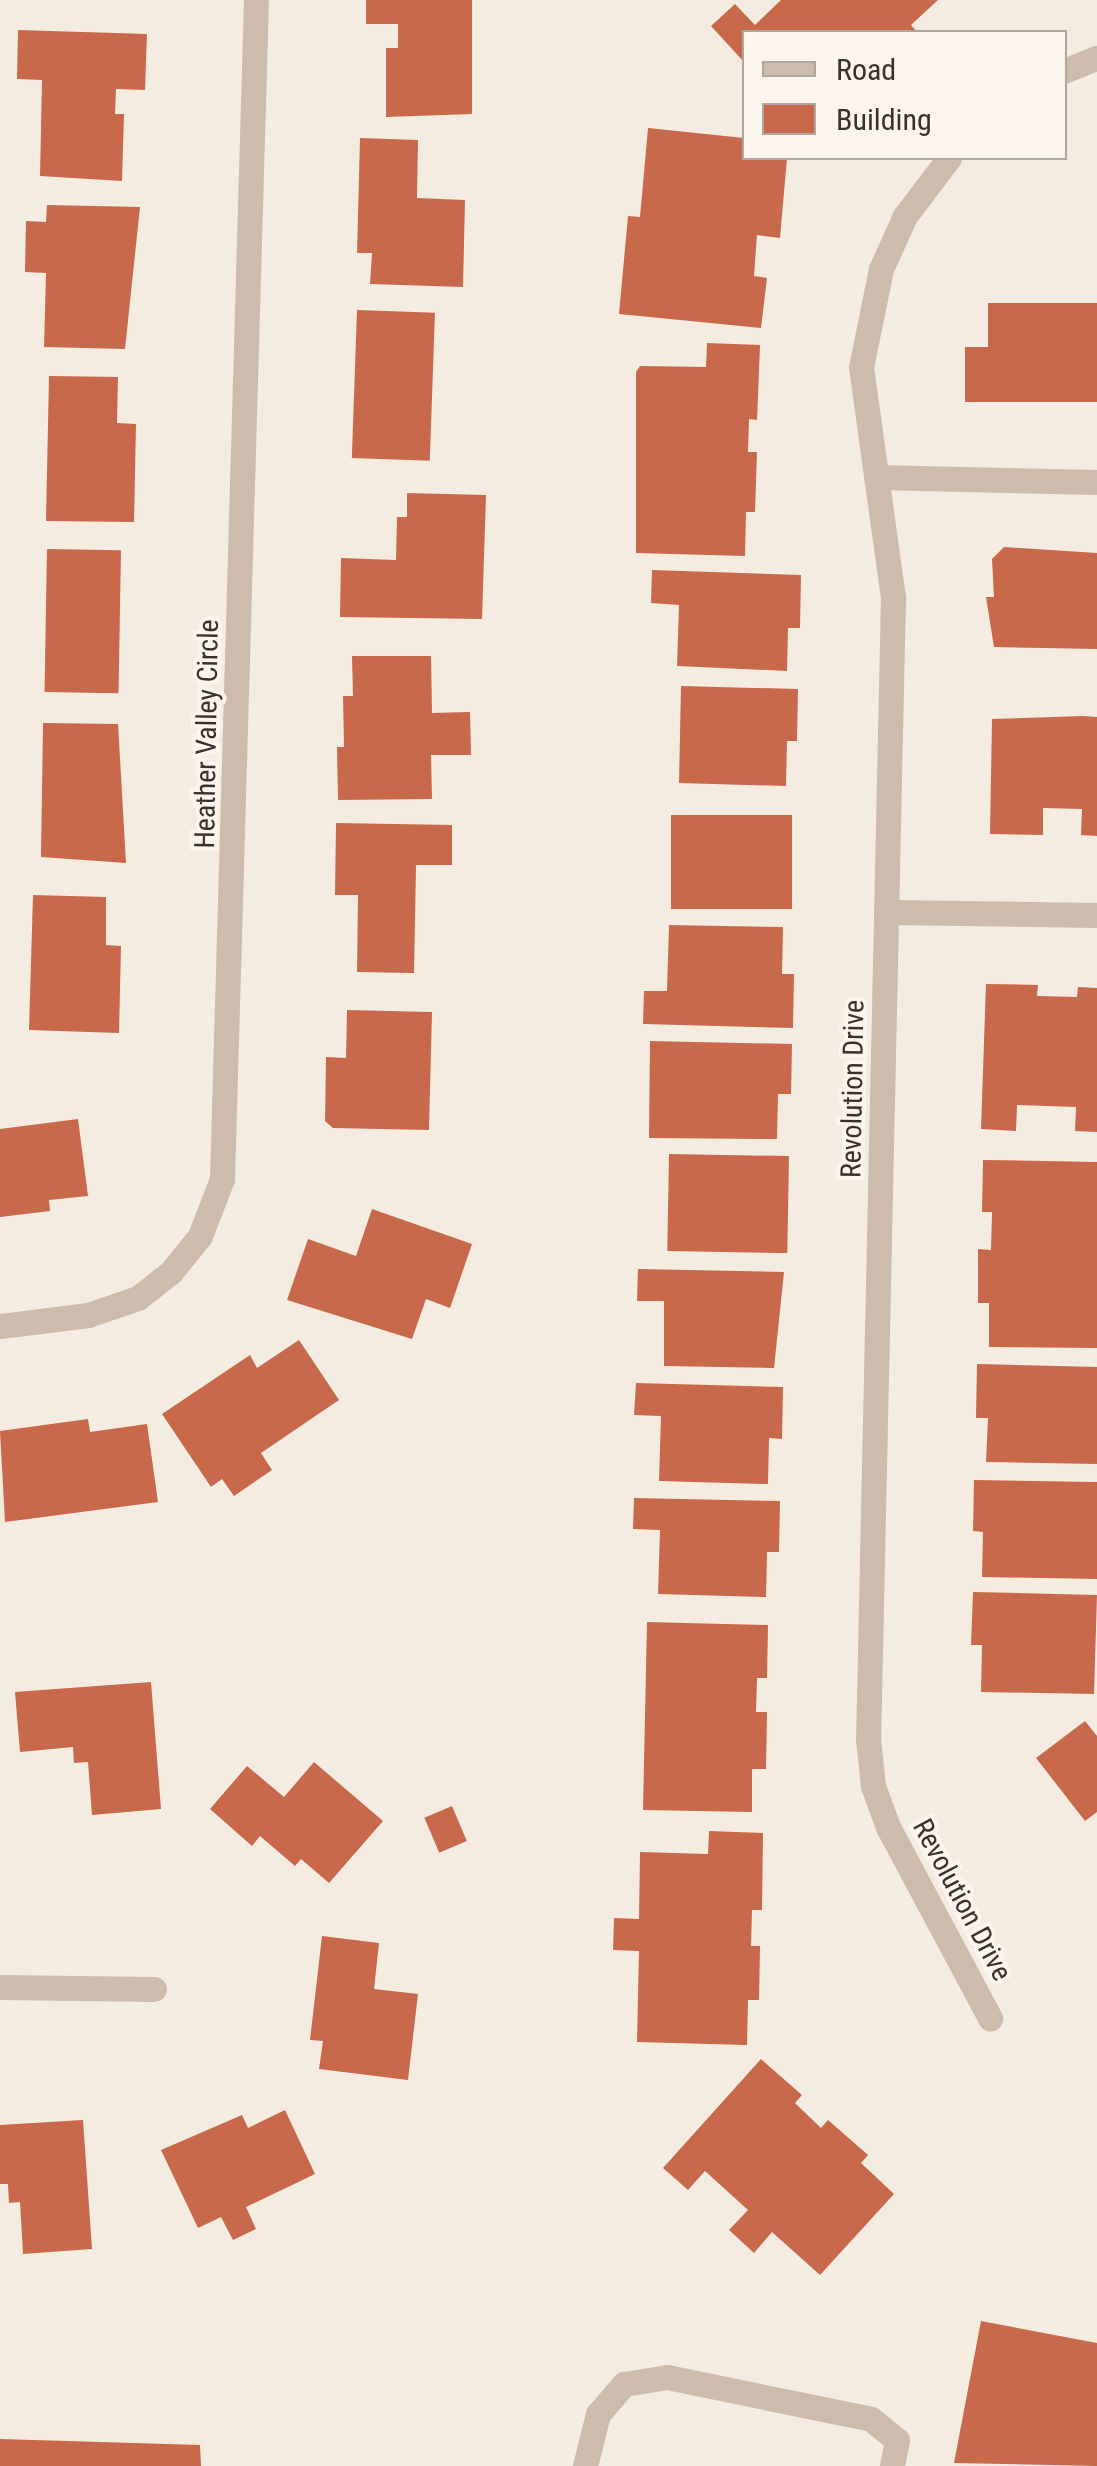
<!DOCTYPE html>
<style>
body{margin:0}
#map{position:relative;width:1097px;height:2466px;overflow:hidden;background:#f4ebe1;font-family:"Roboto Condensed",sans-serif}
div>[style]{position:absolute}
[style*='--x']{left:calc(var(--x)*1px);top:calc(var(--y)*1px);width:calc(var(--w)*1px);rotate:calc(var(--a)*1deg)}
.building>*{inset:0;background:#c8694b;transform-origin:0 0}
.service>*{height:25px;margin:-12.5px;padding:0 12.5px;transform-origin:12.5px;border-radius:12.5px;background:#cdbbac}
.minor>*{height:25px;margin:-12.5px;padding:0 12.5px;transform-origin:12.5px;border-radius:12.5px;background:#cdbbac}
span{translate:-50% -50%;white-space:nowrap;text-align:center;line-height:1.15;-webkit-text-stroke:8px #fbf5ee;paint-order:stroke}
.street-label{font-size:28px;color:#3b302b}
.legend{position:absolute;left:742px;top:30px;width:325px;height:130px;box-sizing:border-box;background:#fbf5ee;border:2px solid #aea6a0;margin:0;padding:12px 18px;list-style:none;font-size:30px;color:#3b302b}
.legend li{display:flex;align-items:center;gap:20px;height:50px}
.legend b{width:50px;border:2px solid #aea6a0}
</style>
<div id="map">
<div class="building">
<i style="clip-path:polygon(366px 0,472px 0,472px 114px,386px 117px,386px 48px,398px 48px,398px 24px,366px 24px)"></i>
<i style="clip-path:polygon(781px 0,938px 0,911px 25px,917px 32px,744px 32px,744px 62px,711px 26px,735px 4px,755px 25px)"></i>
<i style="clip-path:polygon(18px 30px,147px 34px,145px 90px,116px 89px,115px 114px,124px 114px,122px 181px,40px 176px,42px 80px,17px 79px)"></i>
<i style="clip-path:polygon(648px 128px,744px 138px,744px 158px,787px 158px,780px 238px,757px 235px,754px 276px,767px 278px,761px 328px,619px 314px,628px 216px,640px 217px)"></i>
<i style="clip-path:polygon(360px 138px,418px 140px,417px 198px,465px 200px,463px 287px,370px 284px,372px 253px,357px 253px)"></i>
<i style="clip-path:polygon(47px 205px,140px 207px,125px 349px,44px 347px,46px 273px,25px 272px,26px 221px,46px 222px)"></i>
<i style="clip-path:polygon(988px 303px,1097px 303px,1097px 402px,965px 402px,965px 347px,988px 347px)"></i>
<i style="left:357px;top:310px;width:78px;height:148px;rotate:2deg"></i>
<i style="clip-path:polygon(707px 343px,760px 345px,757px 420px,749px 419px,748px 452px,757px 452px,755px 512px,746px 512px,745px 556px,636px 553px,636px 372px,640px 366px,706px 367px)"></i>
<i style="clip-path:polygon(49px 376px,118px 377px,117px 423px,136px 424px,134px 522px,46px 521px)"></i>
<i style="clip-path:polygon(407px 493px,486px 495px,482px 619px,340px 617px,341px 558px,396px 560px,397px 517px,407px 517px)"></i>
<i style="clip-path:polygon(1004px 547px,1097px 553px,1097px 649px,994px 647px,986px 597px,994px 597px,992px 559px)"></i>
<i style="left:47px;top:549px;width:74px;height:143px;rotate:1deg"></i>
<i style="clip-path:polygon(652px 570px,801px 575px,800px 628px,788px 628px,787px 671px,677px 666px,679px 605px,651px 603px)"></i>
<i style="clip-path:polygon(352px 656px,431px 656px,432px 713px,470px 712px,471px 755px,431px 755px,432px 799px,338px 800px,337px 747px,344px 747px,343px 696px,353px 696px)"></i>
<i style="clip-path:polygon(681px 686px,798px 689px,797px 741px,787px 741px,786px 786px,679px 783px)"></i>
<i style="clip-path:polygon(1083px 716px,1097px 717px,1097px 836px,1081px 835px,1082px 809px,1043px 808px,1043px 835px,990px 834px,992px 719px)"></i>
<i style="clip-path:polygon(43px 723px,118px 724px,126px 863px,41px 857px)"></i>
<i style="left:671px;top:815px;width:121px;height:94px"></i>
<i style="clip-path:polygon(336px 823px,452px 825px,452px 865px,416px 865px,414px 973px,357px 972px,358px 895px,335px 895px)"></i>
<i style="clip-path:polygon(33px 895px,106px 897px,106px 945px,121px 946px,119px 1033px,29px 1030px)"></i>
<i style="clip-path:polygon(669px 925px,783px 927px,782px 974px,794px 974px,793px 1028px,643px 1024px,644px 991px,667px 991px)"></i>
<i style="clip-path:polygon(986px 984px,1038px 985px,1037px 996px,1077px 997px,1078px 987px,1097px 988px,1097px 1132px,1075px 1131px,1076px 1107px,1017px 1105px,1016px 1131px,981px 1129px)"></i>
<i style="clip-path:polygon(347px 1010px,432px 1012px,429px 1130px,333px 1128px,325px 1121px,326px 1057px,346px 1058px)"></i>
<i style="clip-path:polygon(650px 1041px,792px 1044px,791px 1094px,778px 1094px,777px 1139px,649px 1138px)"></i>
<i style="clip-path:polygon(78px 1119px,88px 1196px,49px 1200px,50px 1211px,0 1217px,0 1129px)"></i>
<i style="left:669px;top:1154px;width:120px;height:97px;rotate:1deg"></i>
<i style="clip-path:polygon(983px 1160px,1097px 1162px,1097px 1348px,989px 1347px,989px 1303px,978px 1303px,978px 1249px,991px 1250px,992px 1212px,982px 1212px)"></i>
<i style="clip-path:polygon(372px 1209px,472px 1244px,450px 1308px,426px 1299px,412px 1339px,287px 1300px,308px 1239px,356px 1256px)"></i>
<i style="clip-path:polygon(638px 1269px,784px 1272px,774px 1368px,664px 1366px,664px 1301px,637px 1301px)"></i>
<i style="clip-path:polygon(299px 1340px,339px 1400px,261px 1453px,272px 1470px,234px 1496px,222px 1479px,211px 1487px,162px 1414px,250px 1355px,257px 1368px)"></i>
<i style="clip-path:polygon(977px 1364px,1097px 1367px,1097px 1464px,986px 1462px,988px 1418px,976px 1418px)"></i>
<i style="clip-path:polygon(636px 1383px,783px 1387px,782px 1439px,769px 1438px,768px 1484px,659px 1481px,661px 1416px,634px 1415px)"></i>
<i style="clip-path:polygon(88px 1419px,90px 1432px,147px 1424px,158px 1502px,5px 1522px,0 1431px)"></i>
<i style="clip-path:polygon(974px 1480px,1097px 1482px,1097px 1579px,982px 1577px,983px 1532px,973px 1531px)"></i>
<i style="clip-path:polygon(634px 1498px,780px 1501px,779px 1552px,767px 1552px,766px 1597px,658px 1594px,660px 1530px,633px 1529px)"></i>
<i style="clip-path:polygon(973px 1592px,1097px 1595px,1094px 1694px,981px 1692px,982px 1645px,971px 1645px)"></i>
<i style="clip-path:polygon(647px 1622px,768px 1625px,767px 1678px,757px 1678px,756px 1712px,767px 1712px,766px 1769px,752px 1769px,752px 1812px,643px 1810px)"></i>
<i style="clip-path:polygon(151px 1682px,161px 1809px,92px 1815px,88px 1762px,74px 1763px,73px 1747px,20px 1752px,15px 1692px)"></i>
<i style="clip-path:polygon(1085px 1721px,1097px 1736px,1097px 1812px,1085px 1821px,1036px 1758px)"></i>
<i style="clip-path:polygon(314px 1762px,383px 1821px,329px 1883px,301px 1859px,295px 1866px,260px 1836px,252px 1846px,210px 1809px,247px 1766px,284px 1797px)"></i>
<i style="left:452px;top:1806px;width:38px;height:30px;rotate:67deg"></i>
<i style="clip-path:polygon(709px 1831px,763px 1833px,762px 1910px,752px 1910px,751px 1946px,760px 1946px,759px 2000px,748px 2000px,747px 2045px,637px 2042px,639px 1951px,613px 1950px,614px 1918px,639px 1919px,640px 1852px,708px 1854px)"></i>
<i style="clip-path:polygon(322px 1936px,379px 1943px,374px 1989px,418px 1994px,408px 2080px,319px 2069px,323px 2041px,310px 2040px)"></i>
<i style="clip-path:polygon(761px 2059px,802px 2095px,795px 2103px,821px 2128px,828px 2120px,868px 2155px,861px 2163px,894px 2194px,820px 2275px,772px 2232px,754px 2253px,729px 2230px,748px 2210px,705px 2171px,688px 2190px,663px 2168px)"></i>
<i style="clip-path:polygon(285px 2110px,315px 2174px,246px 2207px,256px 2229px,233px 2240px,221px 2217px,198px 2228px,161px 2150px,242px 2115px,248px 2128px)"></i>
<i style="clip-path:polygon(83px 2120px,92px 2249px,23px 2254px,20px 2202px,9px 2203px,8px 2184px,0 2184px,0 2125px)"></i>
<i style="clip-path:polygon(981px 2321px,1097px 2343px,1097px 2466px,954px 2463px)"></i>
<i style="clip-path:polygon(0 2439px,200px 2445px,201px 2466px,0 2466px)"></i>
</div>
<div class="service">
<i style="--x:585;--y:2466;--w:54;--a:-76"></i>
<i style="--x:598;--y:2414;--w:40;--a:-49"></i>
<i style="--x:624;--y:2384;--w:44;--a:-9.2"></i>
<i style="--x:667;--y:2377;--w:208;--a:11.6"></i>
<i style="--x:871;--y:2419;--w:33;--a:39"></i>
<i style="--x:897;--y:2440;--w:26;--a:101"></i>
</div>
<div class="minor">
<i style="--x:1064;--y:71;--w:35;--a:-22"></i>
<i style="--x:949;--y:158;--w:73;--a:127.2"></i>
<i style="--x:905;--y:216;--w:58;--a:114.4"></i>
<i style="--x:881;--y:269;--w:100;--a:101.5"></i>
<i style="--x:861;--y:367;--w:232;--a:82.1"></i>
<i style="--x:893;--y:597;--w:1142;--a:91.25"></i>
<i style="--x:868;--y:1739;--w:47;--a:83.9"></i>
<i style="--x:873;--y:1786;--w:44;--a:69.9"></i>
<i style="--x:888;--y:1827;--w:217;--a:61.9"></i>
<i style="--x:876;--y:477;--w:221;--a:1.3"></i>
<i style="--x:886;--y:912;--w:211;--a:0.8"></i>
<i style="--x:0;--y:1326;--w:89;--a:-7.1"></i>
<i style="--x:88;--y:1315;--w:53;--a:-18.8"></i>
<i style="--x:138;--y:1298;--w:42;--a:-38.2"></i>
<i style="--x:171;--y:1272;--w:46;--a:-51.1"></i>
<i style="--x:200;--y:1236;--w:61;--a:-68.9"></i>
<i style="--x:222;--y:1179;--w:1179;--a:-88.35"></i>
<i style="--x:0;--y:1987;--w:154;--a:0.7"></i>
</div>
<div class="street-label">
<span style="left:207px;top:734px;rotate:-89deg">Heather Valley Circle</span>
<span style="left:853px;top:1089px;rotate:-89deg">Revolution Drive</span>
<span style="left:962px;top:1900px;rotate:62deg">Revolution Drive</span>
</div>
<ul class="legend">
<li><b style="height:12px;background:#cdbbac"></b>Road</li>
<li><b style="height:28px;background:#c8694b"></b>Building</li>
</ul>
</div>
